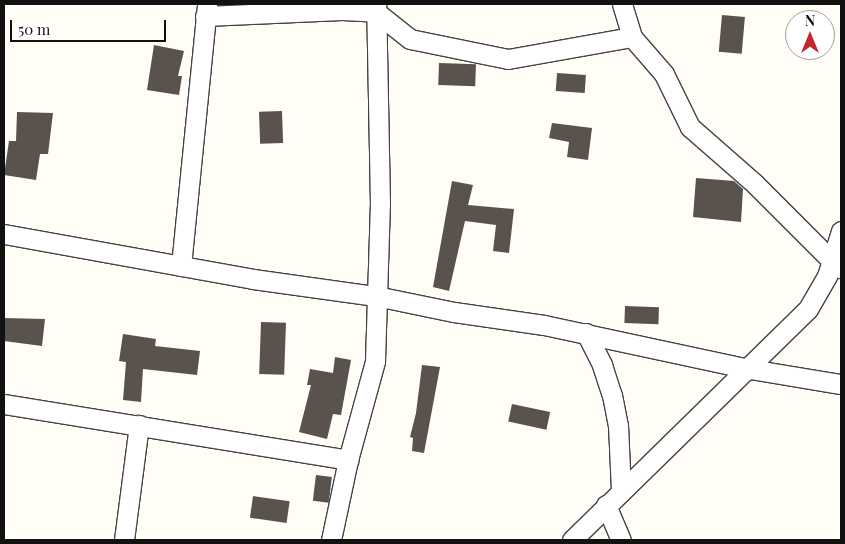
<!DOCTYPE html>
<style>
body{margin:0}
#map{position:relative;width:845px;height:544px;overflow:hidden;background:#fffdf5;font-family:"Playfair Display",serif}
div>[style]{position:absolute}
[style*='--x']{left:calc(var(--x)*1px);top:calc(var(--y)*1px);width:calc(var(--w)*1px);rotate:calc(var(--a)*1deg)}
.building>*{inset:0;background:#5a524d;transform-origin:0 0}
.roads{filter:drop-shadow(1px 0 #444) drop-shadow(-1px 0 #444) drop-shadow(0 1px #444) drop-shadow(0 -1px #444)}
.minor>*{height:19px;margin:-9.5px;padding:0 9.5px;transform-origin:9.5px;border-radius:9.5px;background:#fff}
span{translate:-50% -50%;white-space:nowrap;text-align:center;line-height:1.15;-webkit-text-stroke:5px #fff;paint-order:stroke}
.frame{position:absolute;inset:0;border:5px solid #111;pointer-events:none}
.north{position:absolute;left:785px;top:10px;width:50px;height:50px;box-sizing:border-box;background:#fff;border:1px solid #a0a0a0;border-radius:50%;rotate:0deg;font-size:14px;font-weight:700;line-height:20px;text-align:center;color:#111}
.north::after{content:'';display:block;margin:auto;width:18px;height:22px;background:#c4262e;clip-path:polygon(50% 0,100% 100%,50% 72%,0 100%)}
.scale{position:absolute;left:10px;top:20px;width:156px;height:22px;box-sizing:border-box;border:2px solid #111;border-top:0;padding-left:6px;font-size:15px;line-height:18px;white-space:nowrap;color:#111;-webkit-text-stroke:4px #fff;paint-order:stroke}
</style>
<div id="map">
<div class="building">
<i style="left:722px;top:15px;width:23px;height:37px;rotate:5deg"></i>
<i style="clip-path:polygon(154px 45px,184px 51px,178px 76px,182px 76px,179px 95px,147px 90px)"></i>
<i style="left:439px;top:63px;width:37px;height:22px;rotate:2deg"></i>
<i style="left:557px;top:73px;width:29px;height:18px;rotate:4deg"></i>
<i style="left:282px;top:111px;width:32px;height:23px;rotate:88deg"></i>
<i style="clip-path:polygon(17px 112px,53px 113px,48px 154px,40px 154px,36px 180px,4px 175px,9px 141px,16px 141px)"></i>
<i style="clip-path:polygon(552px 123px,592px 128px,588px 160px,567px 157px,569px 142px,549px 138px)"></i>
<i style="clip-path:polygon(696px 178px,734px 181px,743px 189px,741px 222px,693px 217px)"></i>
<i style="clip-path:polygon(452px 181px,473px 185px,468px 205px,514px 209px,509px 253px,493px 251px,496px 225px,465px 221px,449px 291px,433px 287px)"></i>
<i style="left:625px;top:306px;width:34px;height:17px;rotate:2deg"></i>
<i style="clip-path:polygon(4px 318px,45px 319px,42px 346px,4px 341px)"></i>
<i style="left:261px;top:322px;width:25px;height:52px;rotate:2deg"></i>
<i style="clip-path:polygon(123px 334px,156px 339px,155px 346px,200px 351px,197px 375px,143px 369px,141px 402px,123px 400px,126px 362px,119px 361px)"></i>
<i style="clip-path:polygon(335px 357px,351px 360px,341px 415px,333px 414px,327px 439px,299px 432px,311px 385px,307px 385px,310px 369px,333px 373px)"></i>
<i style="clip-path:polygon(422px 365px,440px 367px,424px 453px,412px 451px,413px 438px,410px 437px,416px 413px)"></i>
<i style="left:512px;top:404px;width:39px;height:18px;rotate:12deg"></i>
<i style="left:316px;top:475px;width:16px;height:26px;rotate:7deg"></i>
<i style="left:253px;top:496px;width:37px;height:22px;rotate:8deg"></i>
</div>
<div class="roads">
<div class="minor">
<i style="--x:622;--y:4;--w:34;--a:73"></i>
<i style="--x:632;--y:37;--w:49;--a:49.1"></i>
<i style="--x:664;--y:74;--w:59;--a:63.9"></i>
<i style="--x:690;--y:127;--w:86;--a:41.2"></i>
<i style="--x:755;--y:184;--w:119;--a:45"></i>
<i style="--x:205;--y:16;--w:137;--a:-2.5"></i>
<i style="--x:342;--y:10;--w:34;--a:3"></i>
<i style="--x:376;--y:12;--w:43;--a:38.5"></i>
<i style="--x:410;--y:39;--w:100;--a:11.5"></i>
<i style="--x:508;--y:59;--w:126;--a:-10.1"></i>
<i style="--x:4;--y:234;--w:253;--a:10.2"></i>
<i style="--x:253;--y:279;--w:124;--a:7.9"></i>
<i style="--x:376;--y:296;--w:80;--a:11.6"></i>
<i style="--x:454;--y:312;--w:91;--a:8.2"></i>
<i style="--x:544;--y:325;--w:211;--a:12.1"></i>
<i style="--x:750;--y:369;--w:92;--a:9.4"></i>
<i style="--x:181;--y:266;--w:263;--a:-84.3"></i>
<i style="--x:586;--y:333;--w:36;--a:63"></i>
<i style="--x:602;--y:365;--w:32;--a:72"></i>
<i style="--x:612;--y:395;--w:31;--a:79"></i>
<i style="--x:618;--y:425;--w:65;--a:87.4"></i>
<i style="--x:4;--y:404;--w:349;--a:9.2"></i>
<i style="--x:606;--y:505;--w:38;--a:67"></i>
<i style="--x:124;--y:540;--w:116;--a:-82.6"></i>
<i style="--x:331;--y:540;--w:82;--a:-78"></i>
<i style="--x:348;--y:460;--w:103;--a:-74.7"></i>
<i style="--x:375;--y:361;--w:157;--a:-88.2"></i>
<i style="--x:380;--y:204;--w:200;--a:-91.1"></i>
<i style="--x:572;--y:540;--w:330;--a:-44.4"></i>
<i style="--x:808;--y:309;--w:38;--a:-60"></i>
<i style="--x:827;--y:276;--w:47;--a:-72.7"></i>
</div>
</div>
<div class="frame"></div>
<div class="north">N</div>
<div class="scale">50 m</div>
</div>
